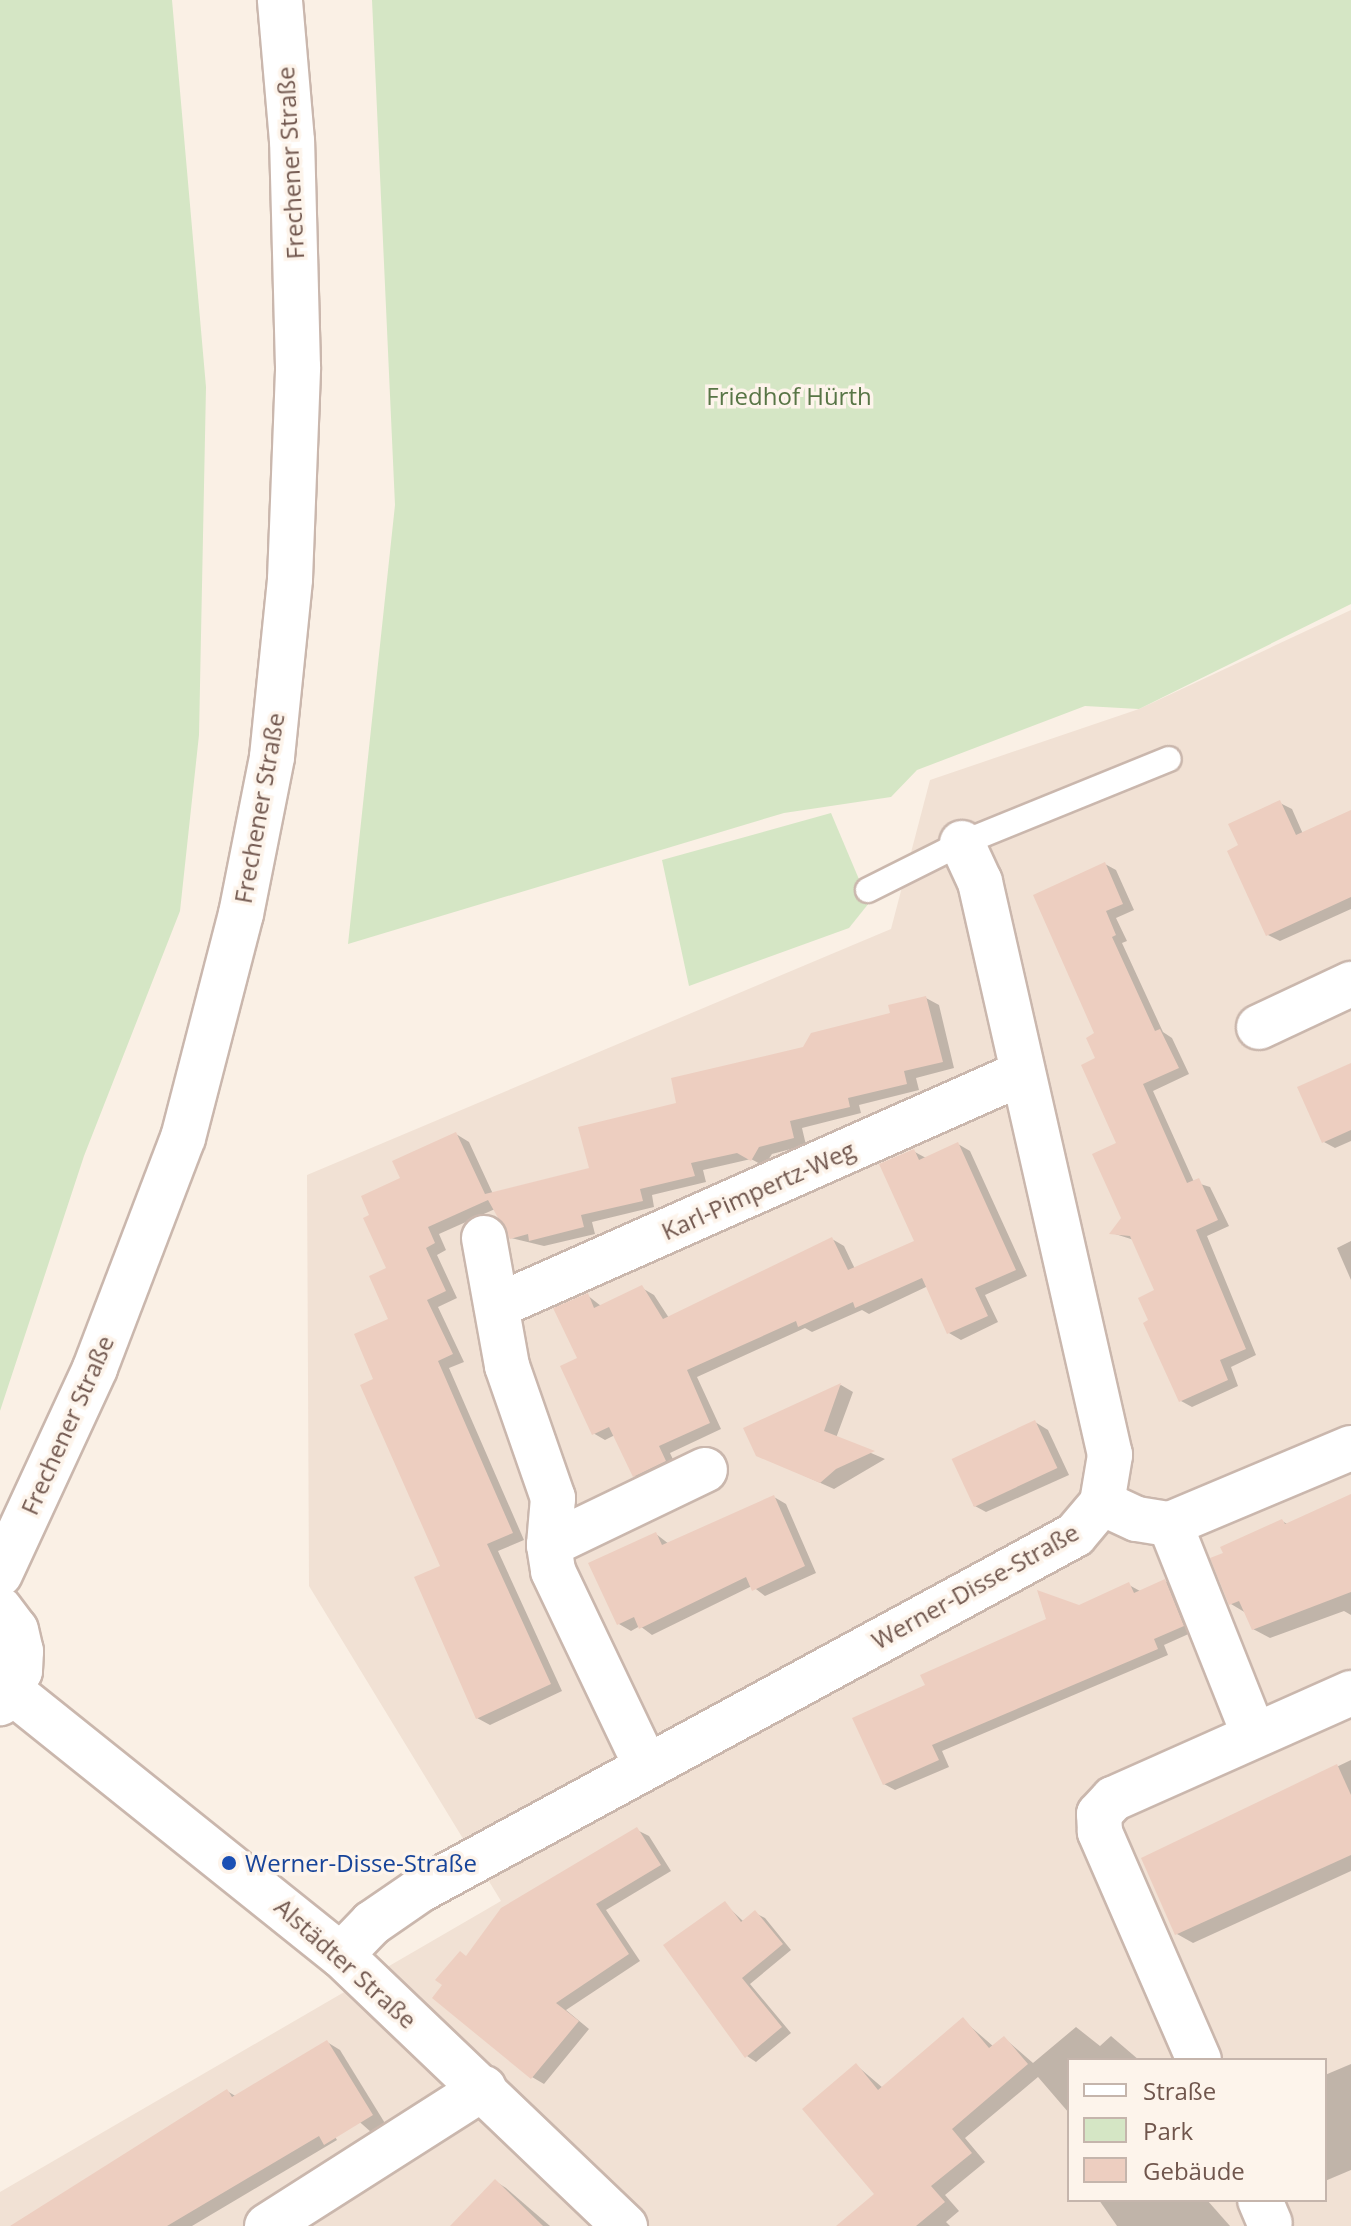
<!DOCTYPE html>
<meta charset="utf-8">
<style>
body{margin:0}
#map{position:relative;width:1351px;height:2226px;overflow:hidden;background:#faf0e5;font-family:"Open Sans",sans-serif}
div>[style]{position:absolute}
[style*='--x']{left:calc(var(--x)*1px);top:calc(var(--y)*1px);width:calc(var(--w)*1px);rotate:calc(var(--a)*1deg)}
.residential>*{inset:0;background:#f1e1d4}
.green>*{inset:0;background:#d5e6c5}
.shadow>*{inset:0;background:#0003}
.building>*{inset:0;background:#edcec0;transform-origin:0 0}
.roads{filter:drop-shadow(2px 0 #cab7ad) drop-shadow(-2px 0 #cab7ad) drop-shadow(0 2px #cab7ad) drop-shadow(0 -2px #cab7ad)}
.service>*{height:24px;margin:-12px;padding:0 12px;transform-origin:12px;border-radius:12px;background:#fff}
.minor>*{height:44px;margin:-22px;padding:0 22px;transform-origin:22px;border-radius:22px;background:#fff}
.tertiary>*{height:44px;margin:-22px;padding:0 22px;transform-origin:22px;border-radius:22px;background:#fff}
.secondary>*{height:44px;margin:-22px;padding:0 22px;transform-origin:22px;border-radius:22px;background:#fff}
.dots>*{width:22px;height:22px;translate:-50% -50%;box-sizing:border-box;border:4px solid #fdf4eb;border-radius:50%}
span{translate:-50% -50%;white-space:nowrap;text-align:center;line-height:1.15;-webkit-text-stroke:7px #fdf4eb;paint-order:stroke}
.street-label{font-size:24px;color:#70564d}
.park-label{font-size:24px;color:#587546}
.transit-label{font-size:24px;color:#164399}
.left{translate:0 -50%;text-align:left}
.legend{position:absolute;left:1067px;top:2058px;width:260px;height:144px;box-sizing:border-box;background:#fdf4eb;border:2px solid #c5b5ac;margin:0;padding:10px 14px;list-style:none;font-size:24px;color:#70564d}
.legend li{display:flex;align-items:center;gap:16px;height:40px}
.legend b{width:40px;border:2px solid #c5b5ac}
</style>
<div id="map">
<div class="residential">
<i style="clip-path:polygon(evenodd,1351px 610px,1351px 2226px,0 2226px,0 2192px,501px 1901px,309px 1586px,307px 1175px,891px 929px,930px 780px,1139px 709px,1351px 610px,1069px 2060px,1325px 2060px,1325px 2200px,1069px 2200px,1069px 2060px)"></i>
</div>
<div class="green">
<i style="clip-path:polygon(0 0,172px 0,206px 387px,199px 735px,180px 911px,84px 1156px,0 1411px)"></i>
<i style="clip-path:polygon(372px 0,1351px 0,1351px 604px,1139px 709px,1085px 706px,917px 770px,891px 797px,784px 813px,348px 944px,395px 505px)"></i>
<i style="clip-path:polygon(831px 813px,869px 903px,849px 928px,689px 986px,662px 860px)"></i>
</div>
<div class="shadow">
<i style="clip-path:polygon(1280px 803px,1292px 809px,1303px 834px,1351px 812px,1351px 909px,1280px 941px,1268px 935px,1241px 846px)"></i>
<i style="clip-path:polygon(1105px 864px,1116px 870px,1134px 910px,1116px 918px,1127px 941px,1122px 943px,1163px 1032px,1172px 1038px,1189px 1074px,1153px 1091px,1194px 1182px,1210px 1187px,1229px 1226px,1207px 1236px,1256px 1355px,1231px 1367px,1238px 1386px,1192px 1407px,1181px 1401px,1151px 1321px,1157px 1291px,1134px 1240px,1112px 1233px,1124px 1218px,1119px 1144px,1098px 1059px)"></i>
<i style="clip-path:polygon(926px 998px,939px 1005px,954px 1068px,916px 1078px,919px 1090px,859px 1105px,861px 1113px,802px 1128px,806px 1145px,772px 1154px,764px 1166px,751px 1159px,703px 1170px,706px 1182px,652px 1195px,654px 1207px,592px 1222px,595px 1234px,544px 1246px,511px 1238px,495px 1209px,439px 1234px,446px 1250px,437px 1255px,457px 1298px,438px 1307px,464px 1362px,449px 1368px,524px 1540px,498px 1551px,562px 1691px,490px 1725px,477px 1718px,443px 1567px,376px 1380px,391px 1320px,389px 1268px,403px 1179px,456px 1134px,469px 1142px,493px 1194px,592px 1170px,679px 1104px)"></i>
<i style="clip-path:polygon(1351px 1065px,1351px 1141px,1335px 1148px,1324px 1142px)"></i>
<i style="clip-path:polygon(958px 1144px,970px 1151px,1027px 1276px,985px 1295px,998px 1322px,961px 1340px,949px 1333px,928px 1286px,869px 1314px,862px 1310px,812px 1332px,805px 1328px,697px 1377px,721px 1429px,670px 1453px,677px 1468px,646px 1482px,634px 1476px,615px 1435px,605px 1440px,593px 1433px,579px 1359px,587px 1295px,601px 1306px,642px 1288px,654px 1295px,669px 1318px,832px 1239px,844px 1246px,855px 1269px,917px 1242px,913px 1151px,926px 1158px)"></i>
<i style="clip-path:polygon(1351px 1241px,1351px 1280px,1337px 1248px)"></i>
<i style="clip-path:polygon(841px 1385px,853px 1392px,836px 1438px,885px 1459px,834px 1489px,758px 1455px,746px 1429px)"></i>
<i style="clip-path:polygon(1035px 1422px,1048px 1430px,1069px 1475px,986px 1512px,973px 1505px)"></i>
<i style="clip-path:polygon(774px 1497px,786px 1504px,816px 1573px,765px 1596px,752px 1586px,652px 1635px,640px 1626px,631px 1631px,619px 1624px,656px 1534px,669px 1544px)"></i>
<i style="clip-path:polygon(1351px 1497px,1351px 1615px,1344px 1611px,1270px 1638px,1253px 1629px,1246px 1613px,1231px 1604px,1282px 1521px,1289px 1525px)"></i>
<i style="clip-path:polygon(1165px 1581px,1176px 1588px,1193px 1632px,1164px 1645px,1168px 1655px,942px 1751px,949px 1767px,895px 1790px,884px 1784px,928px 1686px,1129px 1585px,1140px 1591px)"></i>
<i style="clip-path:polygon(1351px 1760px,1351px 1871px,1193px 1943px,1177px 1934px,1144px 1859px)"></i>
<i style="clip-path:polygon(637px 1830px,649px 1836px,671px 1871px,606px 1910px,640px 1961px,566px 2010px,589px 2029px,544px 2084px,532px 2077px,468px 1958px)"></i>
<i style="clip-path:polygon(725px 1904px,744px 1922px,755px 1913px,765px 1918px,791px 1950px,750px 1984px,791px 2033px,756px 2062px,747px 2056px)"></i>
<i style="clip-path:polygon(963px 2020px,994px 2047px,1004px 2038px,1033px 2063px,1076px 2027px,1100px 2046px,1111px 2036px,1139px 2060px,1069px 2060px,1069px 2113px,1038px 2077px,965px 2138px,985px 2162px,945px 2195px,959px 2211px,946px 2222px,950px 2226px,839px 2226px,877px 2194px,856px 2065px,883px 2088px)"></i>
<i style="clip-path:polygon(327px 2042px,340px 2050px,391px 2133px,380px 2140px,293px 2063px)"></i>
<i style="clip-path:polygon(1351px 2064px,1351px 2170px,1325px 2181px,1325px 2075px)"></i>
<i style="clip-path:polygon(297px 2076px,337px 2140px,192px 2226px,14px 2226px,227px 2091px,237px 2097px)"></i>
<i style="clip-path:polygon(495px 2181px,506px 2188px,550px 2226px,466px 2226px)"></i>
<i style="clip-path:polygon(1099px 2200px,1207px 2200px,1230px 2226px,1117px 2226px)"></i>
</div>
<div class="building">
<i style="clip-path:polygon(1280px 800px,1296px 835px,1351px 810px,1351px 897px,1266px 936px,1227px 851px,1238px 845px,1228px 824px)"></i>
<i style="clip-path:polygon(1105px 862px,1123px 904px,1106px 911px,1116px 935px,1112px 937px,1155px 1031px,1160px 1029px,1179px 1068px,1143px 1084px,1187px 1183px,1199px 1178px,1218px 1220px,1196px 1230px,1246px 1349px,1220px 1360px,1228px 1380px,1179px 1402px,1143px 1323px,1148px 1320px,1138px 1298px,1154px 1290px,1130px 1236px,1109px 1234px,1121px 1218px,1092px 1154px,1116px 1143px,1081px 1065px,1095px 1058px,1086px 1038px,1094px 1033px,1033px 895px)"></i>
<i style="clip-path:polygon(926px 996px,943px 1062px,904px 1071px,907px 1084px,848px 1098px,850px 1107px,790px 1121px,794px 1138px,759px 1147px,751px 1161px,737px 1153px,691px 1163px,695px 1176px,640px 1189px,643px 1201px,581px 1215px,584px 1227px,529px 1241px,528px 1234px,510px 1239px,488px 1200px,428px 1227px,435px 1243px,426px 1248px,446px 1291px,427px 1300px,453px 1354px,438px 1361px,513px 1533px,487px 1544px,551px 1684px,476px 1719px,414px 1577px,440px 1566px,360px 1385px,373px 1379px,354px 1334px,388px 1319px,369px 1276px,386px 1268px,363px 1218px,369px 1215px,361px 1196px,400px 1178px,392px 1161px,456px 1132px,485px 1194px,589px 1168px,578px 1127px,676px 1103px,671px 1078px,803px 1047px,811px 1033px,890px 1013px,888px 1005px)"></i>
<i style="clip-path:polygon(1351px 1063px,1351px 1130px,1322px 1143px,1297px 1087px)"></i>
<i style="clip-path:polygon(958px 1142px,1016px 1270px,975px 1288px,988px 1316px,947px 1334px,922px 1278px,855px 1308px,853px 1302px,798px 1327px,796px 1321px,687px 1370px,710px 1423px,659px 1446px,666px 1461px,633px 1477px,609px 1427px,592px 1435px,560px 1366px,577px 1358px,553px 1308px,588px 1293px,594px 1308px,642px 1285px,663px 1319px,832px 1237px,848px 1270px,914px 1241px,879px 1164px,914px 1149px,919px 1160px)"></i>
<i style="clip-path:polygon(841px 1383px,824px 1431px,875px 1451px,836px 1469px,820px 1483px,756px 1456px,743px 1428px)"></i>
<i style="left:1035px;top:1420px;width:53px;height:92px;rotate:65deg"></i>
<i style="clip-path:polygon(1351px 1494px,1351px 1592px,1252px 1630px,1239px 1601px,1229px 1605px,1210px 1558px,1223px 1553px,1220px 1547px,1282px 1519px,1285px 1524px)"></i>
<i style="clip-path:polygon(774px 1495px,805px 1566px,752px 1591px,746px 1577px,639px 1629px,634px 1617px,617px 1625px,588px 1563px,656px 1532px,662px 1545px)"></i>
<i style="clip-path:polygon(1165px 1579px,1184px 1626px,1154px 1639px,1158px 1649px,932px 1745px,939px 1760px,883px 1785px,852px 1718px,925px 1685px,920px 1675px,1046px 1619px,1037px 1590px,1079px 1605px,1129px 1582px,1134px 1593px)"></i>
<i style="clip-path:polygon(1337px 1764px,1351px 1795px,1351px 1855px,1175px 1935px,1141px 1858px)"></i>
<i style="clip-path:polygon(637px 1827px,661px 1865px,596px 1904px,629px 1954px,556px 2003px,579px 2021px,531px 2079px,432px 1998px,442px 1985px,435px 1980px,460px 1951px,466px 1956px,501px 1908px)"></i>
<i style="clip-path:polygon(725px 1901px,741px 1922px,755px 1910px,783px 1944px,742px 1978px,782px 2027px,745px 2058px,663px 1945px)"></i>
<i style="clip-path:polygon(963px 2017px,989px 2048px,1004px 2036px,1028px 2064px,952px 2129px,972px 2153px,931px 2186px,945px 2202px,916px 2226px,836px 2226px,874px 2194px,802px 2109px,856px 2063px,878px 2090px)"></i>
<i style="clip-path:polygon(327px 2040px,373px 2115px,324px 2145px,319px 2136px,167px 2226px,10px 2226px,227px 2089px,232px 2097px)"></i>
<i style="clip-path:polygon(495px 2179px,543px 2226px,450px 2226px)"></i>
</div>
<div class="roads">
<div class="service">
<i style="--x:868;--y:890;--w:105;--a:-26.6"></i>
<i style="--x:962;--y:843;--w:223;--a:-22.1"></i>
</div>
<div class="minor">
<i style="--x:1259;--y:1027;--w:102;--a:-25.1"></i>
<i style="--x:484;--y:1238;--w:130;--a:79.8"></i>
<i style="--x:507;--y:1366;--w:140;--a:70.8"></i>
<i style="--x:553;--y:1498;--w:47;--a:94.9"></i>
<i style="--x:549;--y:1545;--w:26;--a:81"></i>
<i style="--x:553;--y:1571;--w:216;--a:64.5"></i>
<i style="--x:497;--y:1306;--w:572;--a:-23.92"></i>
<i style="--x:1102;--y:1503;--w:38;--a:25"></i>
<i style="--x:1137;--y:1519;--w:33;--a:9"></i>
<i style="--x:1170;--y:1524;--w:196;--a:-22.8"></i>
<i style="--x:1170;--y:1524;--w:227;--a:68.3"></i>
<i style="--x:549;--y:1545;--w:173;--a:-25.7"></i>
<i style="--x:341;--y:1955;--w:45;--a:-45.9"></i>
<i style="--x:372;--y:1923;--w:58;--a:-34.5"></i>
<i style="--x:420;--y:1890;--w:745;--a:-28.46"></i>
<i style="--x:1075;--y:1535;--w:42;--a:-49.8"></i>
<i style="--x:1102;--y:1503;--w:49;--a:-80.5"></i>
<i style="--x:1110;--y:1455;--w:588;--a:-102.78"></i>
<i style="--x:980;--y:882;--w:43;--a:-114.8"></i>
<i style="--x:1199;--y:2060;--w:249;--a:-113.5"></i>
<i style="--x:1100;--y:1832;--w:18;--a:-93"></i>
<i style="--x:1099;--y:1814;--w:21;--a:-47"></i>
<i style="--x:1113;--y:1799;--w:261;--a:-24"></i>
<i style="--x:1260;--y:2200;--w:25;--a:67"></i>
<i style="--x:267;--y:2226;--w:257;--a:-32.5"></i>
</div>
<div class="tertiary">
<i style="--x:11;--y:1691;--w:423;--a:38.7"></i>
<i style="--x:341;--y:1955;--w:393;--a:43.7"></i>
</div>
<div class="secondary">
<i style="--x:0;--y:1574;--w:227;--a:-65.2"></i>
<i style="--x:95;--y:1368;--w:246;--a:-69.1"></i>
<i style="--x:183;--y:1138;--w:231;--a:-75.5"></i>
<i style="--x:241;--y:914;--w:160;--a:-78.8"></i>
<i style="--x:272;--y:757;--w:179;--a:-84.2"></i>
<i style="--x:290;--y:579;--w:212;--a:-87.8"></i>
<i style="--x:298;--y:367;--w:226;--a:-91.5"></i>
<i style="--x:292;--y:141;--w:142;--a:-94.9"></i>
<i style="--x:0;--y:1609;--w:26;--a:53"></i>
<i style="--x:16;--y:1630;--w:22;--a:77"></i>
<i style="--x:21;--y:1651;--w:20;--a:93"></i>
<i style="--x:20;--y:1671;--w:38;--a:122"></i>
</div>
</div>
<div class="dots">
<i style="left:229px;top:1863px;background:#1a4fb4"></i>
</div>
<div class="street-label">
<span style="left:290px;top:163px;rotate:-93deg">Frechener Straße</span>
<span style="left:259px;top:808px;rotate:-80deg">Frechener Straße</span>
<span style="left:758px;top:1190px;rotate:-24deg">Karl-Pimpertz-Weg</span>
<span style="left:67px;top:1425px;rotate:-66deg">Frechener Straße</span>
<span style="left:975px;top:1586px;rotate:-29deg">Werner-Disse-Straße</span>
<span style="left:346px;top:1963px;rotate:42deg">Alstädter Straße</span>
</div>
<div class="park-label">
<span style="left:789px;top:396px">Friedhof Hürth</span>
</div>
<div class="transit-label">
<span class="left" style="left:245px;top:1863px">Werner-Disse-Straße</span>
</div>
<ul class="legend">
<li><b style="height:10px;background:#fff"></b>Straße</li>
<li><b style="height:22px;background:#d5e6c5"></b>Park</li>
<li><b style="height:22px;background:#edcec0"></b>Gebäude</li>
</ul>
</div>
